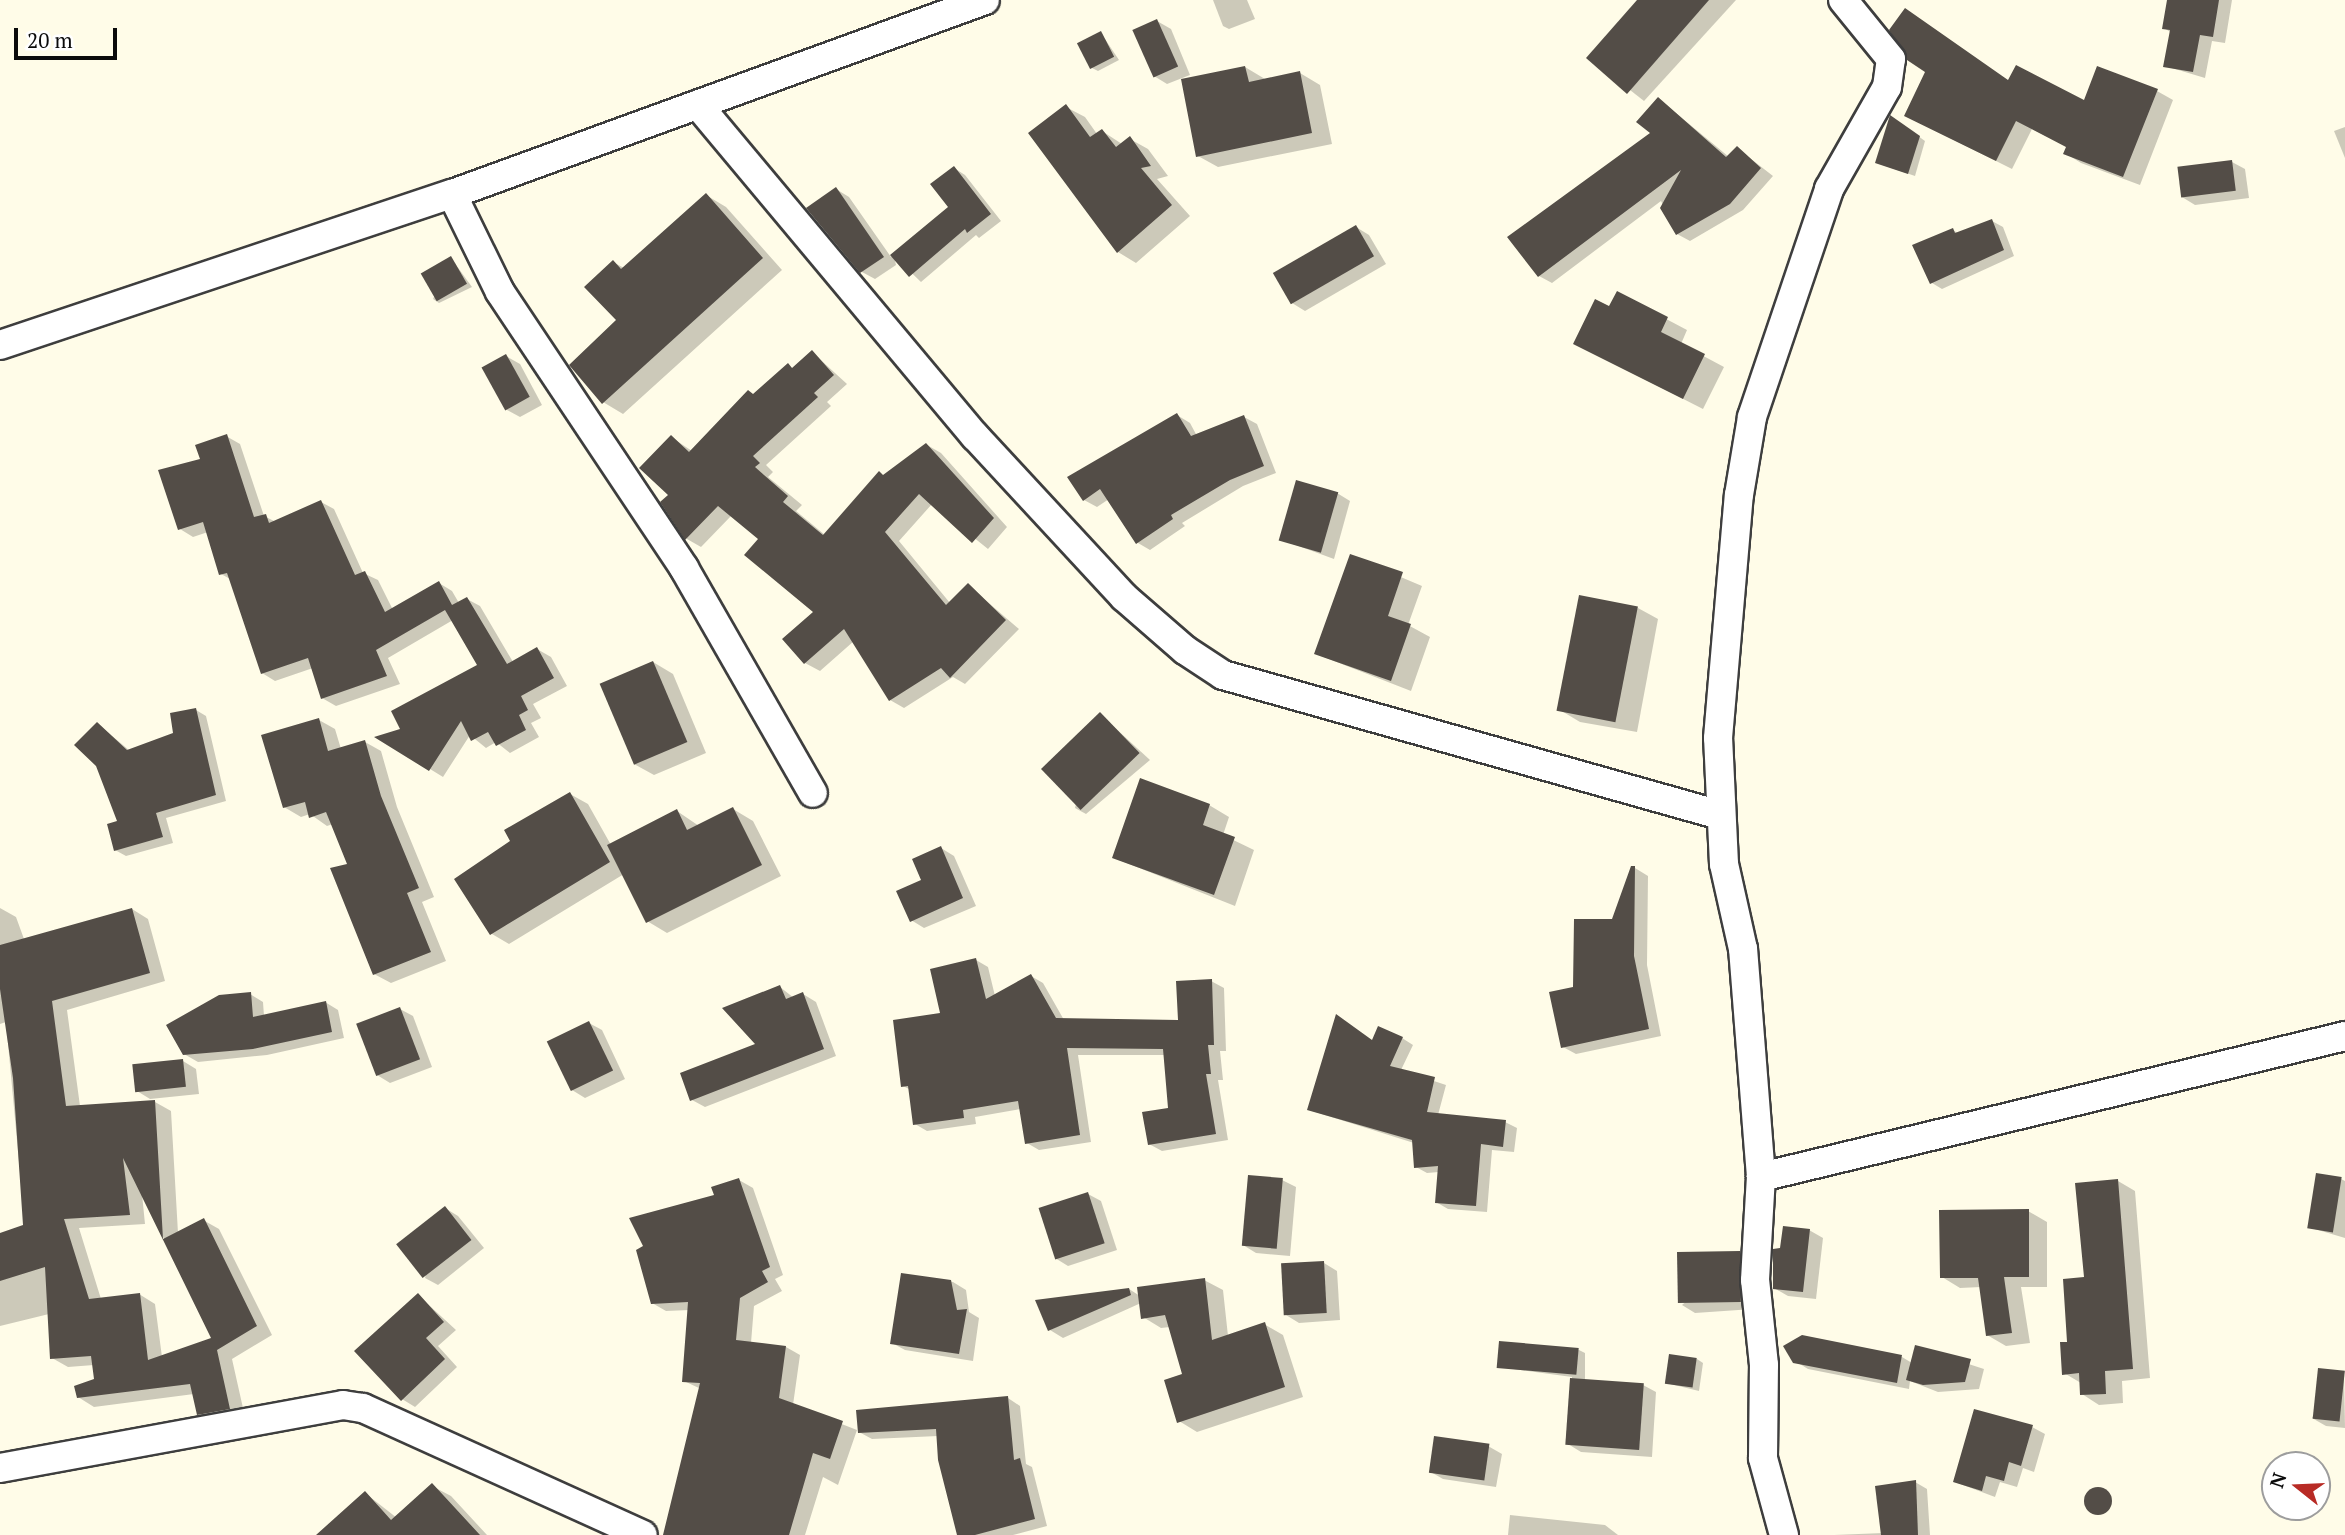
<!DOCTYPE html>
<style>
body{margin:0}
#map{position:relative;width:2345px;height:1535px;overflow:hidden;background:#fffce8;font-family:"PT Serif",serif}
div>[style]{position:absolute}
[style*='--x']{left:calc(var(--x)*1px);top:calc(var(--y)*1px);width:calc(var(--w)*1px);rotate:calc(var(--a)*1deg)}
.shadow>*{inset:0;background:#0003}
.building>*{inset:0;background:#534d47;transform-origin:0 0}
.round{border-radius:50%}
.roads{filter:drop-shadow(2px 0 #3e3e3e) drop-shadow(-2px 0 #3e3e3e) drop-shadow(0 2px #3e3e3e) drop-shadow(0 -2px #3e3e3e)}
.street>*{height:28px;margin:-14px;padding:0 14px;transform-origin:14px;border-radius:14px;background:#fff}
span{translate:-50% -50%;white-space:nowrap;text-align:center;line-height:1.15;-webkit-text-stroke:7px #fff;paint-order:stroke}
.north{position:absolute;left:2261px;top:1451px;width:70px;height:70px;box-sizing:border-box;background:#fff;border:2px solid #9d9d9d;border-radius:50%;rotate:288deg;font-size:19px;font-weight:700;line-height:28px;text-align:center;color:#0b0b0b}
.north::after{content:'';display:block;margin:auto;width:24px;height:32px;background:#b82b25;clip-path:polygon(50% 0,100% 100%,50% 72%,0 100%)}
.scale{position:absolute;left:14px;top:28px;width:103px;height:32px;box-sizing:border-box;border:4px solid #0b0b0b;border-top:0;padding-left:9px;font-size:21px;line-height:24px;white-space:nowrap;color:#0b0b0b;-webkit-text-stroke:5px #fff;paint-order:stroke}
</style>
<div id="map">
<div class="shadow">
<i style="clip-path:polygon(1213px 0,1247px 0,1255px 19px,1229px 29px,1223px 26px)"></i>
<i style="clip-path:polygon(1639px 0,1736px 0,1644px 101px,1588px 57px)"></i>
<i style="clip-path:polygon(2168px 0,2232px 0,2225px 43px,2212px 41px,2205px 78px,2165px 66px,2172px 33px,2164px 28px)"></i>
<i style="clip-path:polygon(1157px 21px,1171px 29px,1190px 75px,1167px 84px,1154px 76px)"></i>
<i style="clip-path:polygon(1101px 33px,1119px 60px,1098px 71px,1092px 68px)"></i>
<i style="clip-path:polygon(1245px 67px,1265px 79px,1300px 73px,1320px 85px,1332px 144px,1218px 167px,1198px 156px)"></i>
<i style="clip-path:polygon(1927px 71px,2009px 81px,2085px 103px,2157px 91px,2173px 100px,2140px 185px,2081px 163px,2065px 153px,2068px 147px,2032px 129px,2012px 169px,1922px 124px)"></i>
<i style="clip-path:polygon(1659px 99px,1729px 157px,1737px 148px,1773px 176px,1743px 210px,1690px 241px,1677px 234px,1661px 201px,1552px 283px,1539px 276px,1652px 133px)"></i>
<i style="clip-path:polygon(1066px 107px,1085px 117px,1097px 134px,1102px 131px,1122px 144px,1130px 139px,1148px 149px,1168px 176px,1157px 179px,1190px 216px,1136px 263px,1118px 252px)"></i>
<i style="clip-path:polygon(1897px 121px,1925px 141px,1915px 176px,1877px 163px)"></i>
<i style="clip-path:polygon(2345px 127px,2345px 158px,2334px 131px)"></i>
<i style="clip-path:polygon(2232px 162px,2245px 169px,2249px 198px,2195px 205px,2182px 197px)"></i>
<i style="clip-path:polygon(954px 168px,965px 175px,1001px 221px,979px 238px,976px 235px,921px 282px,894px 256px,896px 265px,875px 279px,862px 272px,836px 189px,849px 197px,891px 257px,950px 207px)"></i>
<i style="clip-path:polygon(706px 195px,726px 207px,782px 270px,623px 414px,603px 402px,618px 320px,613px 262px,624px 268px)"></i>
<i style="clip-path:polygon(1992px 221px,2003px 227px,2014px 256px,1942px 289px,1932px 283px,1953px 230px,1959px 234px)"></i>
<i style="clip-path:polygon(1356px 227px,1369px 235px,1386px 264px,1305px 311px,1292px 303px)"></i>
<i style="clip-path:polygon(451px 258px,472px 287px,439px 303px,433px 299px)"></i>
<i style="clip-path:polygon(1617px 293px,1687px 330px,1681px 344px,1724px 367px,1703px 409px,1575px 344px,1610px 308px)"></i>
<i style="clip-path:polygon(812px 352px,847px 384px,827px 402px,831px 406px,766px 465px,773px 472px,768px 477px,802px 505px,796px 511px,825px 535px,884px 476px,927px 445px,941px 453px,1007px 527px,988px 549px,932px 504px,899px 541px,950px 603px,968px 585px,1019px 629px,965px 684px,953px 677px,904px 708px,890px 700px,854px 641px,820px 671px,805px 663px,784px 639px,815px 612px,760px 539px,732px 515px,701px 547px,687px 539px,663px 503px,670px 495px,671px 437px,692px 451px,788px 365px,793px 369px)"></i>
<i style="clip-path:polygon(506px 356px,520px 364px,542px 405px,520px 417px,507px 410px)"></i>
<i style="clip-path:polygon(1177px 415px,1190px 423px,1197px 436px,1244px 417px,1257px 424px,1276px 473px,1243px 486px,1182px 523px,1185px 526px,1150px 550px,1138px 543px,1109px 499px,1097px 507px,1084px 500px)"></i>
<i style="clip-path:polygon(226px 436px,240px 444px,264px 516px,276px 522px,321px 502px,334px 509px,363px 573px,378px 580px,393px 610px,439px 583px,452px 591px,459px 603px,467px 599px,480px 606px,513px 662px,537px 649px,551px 657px,567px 686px,533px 704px,541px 718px,531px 723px,539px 737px,510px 753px,496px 742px,486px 748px,470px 735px,443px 777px,430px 769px,402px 730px,480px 666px,453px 620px,388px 658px,400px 684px,336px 706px,322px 698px,313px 668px,275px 681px,262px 673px,232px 580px,221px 574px,208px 532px,193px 537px,180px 529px,202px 461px)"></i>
<i style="clip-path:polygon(1337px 493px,1350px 501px,1334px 559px,1282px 540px)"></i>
<i style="clip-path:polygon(1351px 556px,1422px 586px,1408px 625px,1430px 637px,1411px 691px,1316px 654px)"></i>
<i style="clip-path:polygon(1638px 608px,1658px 619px,1637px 732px,1580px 722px,1560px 710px)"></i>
<i style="clip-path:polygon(653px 662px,673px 674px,706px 753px,654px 775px,634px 764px)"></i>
<i style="clip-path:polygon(196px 710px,206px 716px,226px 801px,166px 818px,173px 843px,126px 856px,115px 850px,119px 823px,98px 724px,130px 751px,174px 734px)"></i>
<i style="clip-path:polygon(1100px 714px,1150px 760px,1086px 814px,1075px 808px)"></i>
<i style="clip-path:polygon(319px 720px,335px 729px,341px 749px,365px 742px,381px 751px,397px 807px,434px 897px,422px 902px,446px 961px,391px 983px,374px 974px,350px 865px,333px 824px,327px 826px,310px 814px,301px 817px,284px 807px)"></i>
<i style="clip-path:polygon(570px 794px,588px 804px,611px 845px,677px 811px,699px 826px,733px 809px,753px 821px,781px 876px,667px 933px,647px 921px,624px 874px,509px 944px,492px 934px,456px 879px,513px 842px)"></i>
<i style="clip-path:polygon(1209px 805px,1229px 817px,1223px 835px,1254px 850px,1235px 906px,1114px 858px)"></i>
<i style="clip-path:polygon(941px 848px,954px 856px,976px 906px,924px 928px,911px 920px,924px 881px)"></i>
<i style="clip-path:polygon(1635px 868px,1648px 876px,1647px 965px,1661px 1036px,1576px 1054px,1563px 1047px,1575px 988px,1613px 921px)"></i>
<i style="clip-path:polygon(evenodd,0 908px,16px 917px,24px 939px,132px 909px,148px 919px,165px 981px,67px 1010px,80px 1106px,155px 1102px,171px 1111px,178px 1233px,203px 1220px,219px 1229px,272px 1335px,232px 1359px,245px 1417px,214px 1423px,198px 1414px,194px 1394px,94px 1407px,78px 1397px,96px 1381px,94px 1365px,68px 1367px,52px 1358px,49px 1314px,0 1326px,0 1235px,25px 1227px,6px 1022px,0 1024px,0 908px,142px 1194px,213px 1339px,162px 1357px,155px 1304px,139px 1294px,101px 1299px,79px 1228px,145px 1224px,142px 1194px)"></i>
<i style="clip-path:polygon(976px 960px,988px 967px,995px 996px,1031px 976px,1043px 983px,1064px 1020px,1180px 1022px,1211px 981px,1224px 988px,1226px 1051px,1220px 1051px,1223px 1080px,1218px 1080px,1228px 1140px,1162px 1151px,1149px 1144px,1169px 1109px,1165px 1055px,1078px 1055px,1091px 1142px,1039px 1150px,1027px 1143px,1021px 1109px,975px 1117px,976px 1124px,927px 1131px,915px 1124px,911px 1090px,903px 1086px)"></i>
<i style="clip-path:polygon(780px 987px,794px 998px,803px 994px,816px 1002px,836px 1056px,705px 1107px,692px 1100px,758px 1045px)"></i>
<i style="clip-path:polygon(250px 994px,263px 1002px,264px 1016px,325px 1002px,338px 1010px,344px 1038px,267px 1055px,198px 1062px,184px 1054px)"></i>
<i style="clip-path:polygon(400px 1009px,413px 1016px,432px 1067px,390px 1083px,377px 1075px)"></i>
<i style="clip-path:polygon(589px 1023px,602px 1030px,625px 1079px,585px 1098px,572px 1090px)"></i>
<i style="clip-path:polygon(1402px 1038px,1413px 1045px,1401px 1070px,1446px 1085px,1438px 1115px,1505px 1122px,1517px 1128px,1514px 1152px,1492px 1150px,1487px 1212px,1448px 1209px,1436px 1202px,1439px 1172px,1427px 1173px,1416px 1167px,1414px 1143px,1309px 1110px,1373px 1041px)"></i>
<i style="clip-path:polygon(183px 1061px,196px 1069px,199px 1094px,150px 1099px,137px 1091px)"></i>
<i style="clip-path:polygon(2341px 1179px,2345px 1181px,2345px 1238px,2308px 1227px)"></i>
<i style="clip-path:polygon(739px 1180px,753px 1188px,783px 1275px,775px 1279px,782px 1291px,754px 1306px,751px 1343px,786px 1347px,800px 1355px,793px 1405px,857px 1430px,838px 1485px,823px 1477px,805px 1535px,673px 1535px,701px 1389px,684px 1381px,690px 1310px,666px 1311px,652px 1303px,716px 1197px)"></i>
<i style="clip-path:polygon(1282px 1180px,1296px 1187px,1290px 1256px,1256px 1253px,1243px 1245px)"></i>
<i style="clip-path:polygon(2118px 1181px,2135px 1191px,2150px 1378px,2122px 1381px,2123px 1403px,2099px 1405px,2082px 1394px,2081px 1383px,2064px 1373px,2086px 1279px)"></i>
<i style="clip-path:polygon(1088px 1194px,1101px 1201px,1117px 1250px,1068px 1266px,1055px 1258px)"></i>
<i style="clip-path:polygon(445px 1208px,458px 1216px,484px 1248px,438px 1285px,425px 1278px)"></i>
<i style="clip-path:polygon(2028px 1211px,2047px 1222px,2047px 1287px,2021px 1287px,2030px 1343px,2006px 1346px,1987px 1335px,1981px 1287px,1960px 1288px,1942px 1277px)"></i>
<i style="clip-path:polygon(1809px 1230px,1823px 1238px,1816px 1299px,1788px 1296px,1774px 1288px,1782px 1250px)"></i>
<i style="clip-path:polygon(1740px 1253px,1753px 1261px,1753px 1309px,1695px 1313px,1682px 1305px)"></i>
<i style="clip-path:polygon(1324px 1263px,1337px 1271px,1340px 1320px,1299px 1323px,1286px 1315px)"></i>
<i style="clip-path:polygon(902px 1275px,953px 1282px,966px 1290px,969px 1312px,979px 1318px,973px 1361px,905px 1350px,892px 1343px)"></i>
<i style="clip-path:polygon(1204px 1280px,1223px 1290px,1228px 1336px,1264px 1324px,1283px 1335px,1303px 1397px,1197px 1432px,1179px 1421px,1185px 1375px,1170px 1327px,1161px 1328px,1143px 1317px,1141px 1303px,1063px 1338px,1050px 1330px,1129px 1289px,1140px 1296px)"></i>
<i style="clip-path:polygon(418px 1295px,456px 1330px,438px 1346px,457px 1367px,415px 1407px,402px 1399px)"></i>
<i style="clip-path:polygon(1916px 1347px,1984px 1369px,1979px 1389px,1938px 1392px,1910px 1381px,1909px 1389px,1808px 1369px,1795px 1361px,1902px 1357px,1912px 1363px)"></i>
<i style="clip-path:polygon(1579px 1350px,1585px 1353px,1585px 1381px,1643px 1385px,1656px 1392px,1652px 1457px,1581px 1452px,1568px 1444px,1572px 1377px,1499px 1367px)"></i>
<i style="clip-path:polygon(1697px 1359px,1703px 1363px,1699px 1391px,1666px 1383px)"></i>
<i style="clip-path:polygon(2344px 1373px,2345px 1428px,2326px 1426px,2312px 1418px)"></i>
<i style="clip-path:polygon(1008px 1398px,1020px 1406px,1026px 1464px,1032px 1467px,1047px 1526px,1013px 1535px,959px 1535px,938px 1436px,872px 1439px,859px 1432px)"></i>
<i style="clip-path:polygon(2032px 1427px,2045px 1434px,2034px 1472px,2023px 1468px,2017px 1487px,2000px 1482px,1995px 1497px,1955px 1482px)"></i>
<i style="clip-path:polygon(1488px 1446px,1502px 1454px,1496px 1487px,1443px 1479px,1429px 1471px)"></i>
<i style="clip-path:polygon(1915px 1482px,1927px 1489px,1930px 1535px,1834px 1535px,1883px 1533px)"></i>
<i style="clip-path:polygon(432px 1486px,451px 1496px,487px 1535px,343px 1535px,365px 1493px,397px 1518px)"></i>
<i style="clip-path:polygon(1510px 1515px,1605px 1525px,1618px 1535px,1508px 1535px)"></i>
</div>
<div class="building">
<i style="clip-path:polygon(1637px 0,1709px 0,1627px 94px,1586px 58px)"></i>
<i style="clip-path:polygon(2167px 0,2219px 0,2213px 37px,2200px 35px,2193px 72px,2163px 67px,2170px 30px,2162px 29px)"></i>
<i style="clip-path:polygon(1905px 8px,2008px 80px,2016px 65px,2084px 100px,2097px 66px,2158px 89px,2123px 177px,2063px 154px,2066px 147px,2016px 121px,1996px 161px,1904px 116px,1925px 72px,1907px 60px,1889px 30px)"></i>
<i style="left:1157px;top:19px;width:52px;height:27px;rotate:66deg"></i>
<i style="left:1101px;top:31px;width:29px;height:27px;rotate:63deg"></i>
<i style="clip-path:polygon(1245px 66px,1249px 82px,1300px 71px,1312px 133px,1196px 157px,1181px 79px)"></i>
<i style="clip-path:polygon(1658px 97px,1726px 157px,1737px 146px,1761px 168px,1730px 204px,1676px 235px,1660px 208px,1681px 170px,1538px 277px,1507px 237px,1650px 133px,1636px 122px)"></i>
<i style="clip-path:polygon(1066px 104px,1090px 137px,1102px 129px,1116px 147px,1130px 136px,1151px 166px,1141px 168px,1172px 205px,1117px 253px,1028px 133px)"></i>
<i style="clip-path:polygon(1890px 115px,1920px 136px,1908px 174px,1875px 163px)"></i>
<i style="left:2232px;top:160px;width:31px;height:55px;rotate:83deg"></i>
<i style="clip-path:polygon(954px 166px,991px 214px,967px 233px,965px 229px,909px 277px,890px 255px,948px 207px,930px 184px)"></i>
<i style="clip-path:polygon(836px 187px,884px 257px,860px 273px,806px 208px)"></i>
<i style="clip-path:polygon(706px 193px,763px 258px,602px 404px,569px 365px,616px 320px,584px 287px,613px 260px,621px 269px)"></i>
<i style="clip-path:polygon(1992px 219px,2004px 250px,1930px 284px,1912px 245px,1953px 228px,1955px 233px)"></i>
<i style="left:1356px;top:225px;width:36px;height:96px;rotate:60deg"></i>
<i style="left:451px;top:256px;width:32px;height:35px;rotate:60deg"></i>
<i style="clip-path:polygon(1617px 291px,1668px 317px,1661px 332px,1705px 354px,1683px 399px,1573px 344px,1595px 299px,1609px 306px)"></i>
<i style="clip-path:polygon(812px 350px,834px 375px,814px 393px,818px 397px,753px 456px,760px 463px,755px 467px,788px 496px,783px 502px,823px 535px,879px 471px,883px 475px,926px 443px,994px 518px,972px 543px,919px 494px,885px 532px,946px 605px,968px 583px,1006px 620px,950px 678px,941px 668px,889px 701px,844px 629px,804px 664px,782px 639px,813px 612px,744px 555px,758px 539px,718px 506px,685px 540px,660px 502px,668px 495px,639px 468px,671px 435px,689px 452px,748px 390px,753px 394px,788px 363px,792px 368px)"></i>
<i style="left:506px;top:354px;width:49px;height:28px;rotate:61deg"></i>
<i style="clip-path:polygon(1177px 413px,1191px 436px,1244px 415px,1264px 466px,1230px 480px,1171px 515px,1173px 519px,1136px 544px,1100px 489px,1083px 501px,1067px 477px)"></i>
<i style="clip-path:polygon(227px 434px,254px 517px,266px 514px,269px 523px,321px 500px,355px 575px,365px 571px,385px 612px,439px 581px,452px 605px,467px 597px,507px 664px,537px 647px,554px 678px,521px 696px,528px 710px,519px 715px,526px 730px,496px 746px,488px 732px,471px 741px,461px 721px,429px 771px,374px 737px,400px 729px,391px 711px,477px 665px,445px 610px,376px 650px,387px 676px,321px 699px,308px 658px,261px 674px,227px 573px,219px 575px,203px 522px,178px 530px,158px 470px,200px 459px,195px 445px)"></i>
<i style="left:1296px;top:480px;width:44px;height:63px;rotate:16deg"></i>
<i style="clip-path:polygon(1350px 554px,1403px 572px,1388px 616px,1411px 624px,1391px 681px,1314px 654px)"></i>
<i style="left:1579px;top:595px;width:60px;height:118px;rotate:11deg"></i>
<i style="left:653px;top:661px;width:88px;height:58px;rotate:67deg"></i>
<i style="clip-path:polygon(196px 708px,216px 795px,156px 813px,163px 837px,114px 851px,107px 824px,117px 821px,96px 766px,74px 745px,97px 722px,127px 750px,173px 733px,170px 713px)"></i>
<i style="left:1100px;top:712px;width:57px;height:82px;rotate:46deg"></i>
<i style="clip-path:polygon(319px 718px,328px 751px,365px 740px,381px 796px,419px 888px,407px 893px,431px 952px,373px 975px,330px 868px,347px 864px,326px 812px,309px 818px,305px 802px,283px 808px,261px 735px)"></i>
<i style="clip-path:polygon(1140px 778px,1210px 804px,1203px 825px,1235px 837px,1214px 895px,1112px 858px)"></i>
<i style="clip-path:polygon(570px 792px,610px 862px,490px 935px,454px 879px,510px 841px,504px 830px)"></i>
<i style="clip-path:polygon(733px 807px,762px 865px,646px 923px,607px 845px,677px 809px,687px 830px)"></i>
<i style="clip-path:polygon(941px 846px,963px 898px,910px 922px,896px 891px,921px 880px,912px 859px)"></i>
<i style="clip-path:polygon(1631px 866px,1635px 866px,1634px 956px,1649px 1029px,1561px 1048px,1549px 992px,1573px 987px,1574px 919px,1612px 919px)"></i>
<i style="clip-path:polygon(evenodd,132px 908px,150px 973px,52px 1001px,66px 1106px,155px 1100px,163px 1239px,204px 1218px,257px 1326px,217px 1350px,230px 1409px,197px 1415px,190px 1384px,77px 1398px,74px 1386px,94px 1379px,91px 1356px,50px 1359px,45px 1267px,0 1281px,0 1233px,23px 1225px,13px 1078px,0 989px,0 945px,132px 908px,123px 1158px,211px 1338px,148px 1360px,140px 1293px,89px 1299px,64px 1219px,130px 1215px,123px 1158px)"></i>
<i style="clip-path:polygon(976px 958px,986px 999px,1031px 974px,1056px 1018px,1178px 1020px,1176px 981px,1212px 979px,1214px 1045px,1208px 1045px,1211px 1074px,1206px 1074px,1216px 1134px,1148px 1145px,1142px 1112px,1168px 1108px,1163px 1049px,1067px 1048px,1080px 1135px,1025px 1144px,1018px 1101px,963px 1110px,964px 1118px,913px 1125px,908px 1086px,901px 1087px,893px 1020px,940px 1013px,930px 969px)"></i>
<i style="clip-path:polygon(780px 985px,786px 999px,803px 992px,824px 1049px,690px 1101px,680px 1073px,755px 1044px,722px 1008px)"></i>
<i style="clip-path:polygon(251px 992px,253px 1017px,326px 1001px,332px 1032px,253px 1049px,183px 1055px,166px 1025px,219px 995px)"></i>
<i style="left:400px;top:1007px;width:56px;height:47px;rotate:69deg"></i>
<i style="clip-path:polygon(1336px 1014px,1372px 1040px,1378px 1026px,1403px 1037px,1390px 1066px,1435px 1077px,1427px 1112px,1506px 1120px,1503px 1147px,1481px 1144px,1476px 1206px,1435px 1203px,1438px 1166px,1414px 1168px,1412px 1140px,1307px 1110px)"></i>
<i style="left:589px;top:1021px;width:55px;height:47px;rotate:64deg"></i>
<i style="left:183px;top:1059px;width:28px;height:51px;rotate:84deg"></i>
<i style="left:2316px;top:1173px;width:26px;height:56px;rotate:9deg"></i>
<i style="left:1248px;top:1175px;width:35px;height:71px;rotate:5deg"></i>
<i style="clip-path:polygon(739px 1178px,770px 1267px,762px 1271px,768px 1282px,740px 1298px,736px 1340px,786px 1346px,779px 1398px,843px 1421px,830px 1459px,813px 1453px,789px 1535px,663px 1535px,700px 1383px,682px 1382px,688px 1302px,651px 1304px,636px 1250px,643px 1246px,629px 1218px,714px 1195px,711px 1187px)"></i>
<i style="clip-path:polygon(2118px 1179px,2133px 1369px,2105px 1371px,2106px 1394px,2080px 1395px,2079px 1373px,2062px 1375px,2060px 1342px,2067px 1342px,2063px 1279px,2084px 1277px,2075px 1183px)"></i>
<i style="left:1088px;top:1192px;width:54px;height:52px;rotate:72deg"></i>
<i style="left:445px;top:1206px;width:43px;height:62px;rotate:52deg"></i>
<i style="clip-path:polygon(2029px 1209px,2029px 1277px,2004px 1277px,2012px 1333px,1986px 1336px,1978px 1278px,1940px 1278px,1939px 1210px)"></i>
<i style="clip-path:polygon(1783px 1226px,1810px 1229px,1803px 1292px,1773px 1289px,1773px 1249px,1780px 1248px)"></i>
<i style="left:1740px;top:1251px;width:51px;height:63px;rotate:89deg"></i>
<i style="left:1324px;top:1261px;width:52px;height:43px;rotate:87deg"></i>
<i style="clip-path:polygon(901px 1273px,951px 1280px,957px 1310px,967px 1309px,959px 1354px,890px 1344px)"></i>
<i style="clip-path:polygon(1205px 1278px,1212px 1340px,1265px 1322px,1285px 1387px,1177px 1423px,1164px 1380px,1182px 1374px,1165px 1315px,1141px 1319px,1137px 1287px)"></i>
<i style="clip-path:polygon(1129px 1288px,1131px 1295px,1048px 1331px,1035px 1300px)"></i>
<i style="clip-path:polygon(418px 1293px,444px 1322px,426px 1338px,445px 1359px,401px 1401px,354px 1351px)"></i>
<i style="clip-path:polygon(1802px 1335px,1902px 1355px,1897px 1383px,1793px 1363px,1783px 1346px)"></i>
<i style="left:1499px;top:1341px;width:80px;height:27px;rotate:5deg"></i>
<i style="clip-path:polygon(1915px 1345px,1971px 1359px,1965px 1382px,1923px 1385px,1906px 1380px)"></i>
<i style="left:1669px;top:1354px;width:28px;height:30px;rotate:8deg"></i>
<i style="left:2318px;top:1368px;width:27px;height:51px;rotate:6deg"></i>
<i style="left:1570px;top:1378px;width:74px;height:67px;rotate:4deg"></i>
<i style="clip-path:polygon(1008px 1396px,1014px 1460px,1020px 1458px,1035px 1519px,975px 1535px,957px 1535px,938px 1460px,936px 1429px,858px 1433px,856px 1410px)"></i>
<i style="clip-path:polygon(1974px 1409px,2033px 1425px,2021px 1466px,2009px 1462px,2004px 1481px,1986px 1476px,1982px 1491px,1953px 1482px)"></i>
<i style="left:1434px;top:1436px;width:56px;height:37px;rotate:8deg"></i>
<i style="clip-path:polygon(1916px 1480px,1918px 1535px,1881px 1535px,1875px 1486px)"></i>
<i style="clip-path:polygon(432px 1483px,480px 1535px,316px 1535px,365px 1491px,391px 1520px)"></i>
<i class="round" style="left:2084px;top:1487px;width:28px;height:28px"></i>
</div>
<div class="roads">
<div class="street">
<i style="--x:698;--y:105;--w:432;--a:50.1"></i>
<i style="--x:975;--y:436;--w:219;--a:47.2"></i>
<i style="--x:1124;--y:597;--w:81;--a:41"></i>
<i style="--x:1185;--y:650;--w:45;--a:33.3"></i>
<i style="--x:1223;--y:675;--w:516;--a:15.73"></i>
<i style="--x:452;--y:194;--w:109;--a:63.9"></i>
<i style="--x:500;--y:292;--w:332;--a:56.3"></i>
<i style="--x:684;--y:568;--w:259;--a:60.2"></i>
<i style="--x:0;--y:345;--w:477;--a:-18.5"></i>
<i style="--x:452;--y:194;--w:567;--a:-20"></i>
<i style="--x:1761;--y:1177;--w:601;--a:-13.57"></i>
<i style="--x:0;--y:1468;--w:349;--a:-10.4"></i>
<i style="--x:343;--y:1405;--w:20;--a:9"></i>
<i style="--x:363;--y:1408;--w:307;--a:24.4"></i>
<i style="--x:1784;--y:1535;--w:80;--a:-105.3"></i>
<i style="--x:1763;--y:1458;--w:93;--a:-89.4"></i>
<i style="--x:1764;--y:1365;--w:85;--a:-96"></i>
<i style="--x:1755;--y:1280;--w:103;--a:-86.7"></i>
<i style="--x:1761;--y:1177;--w:229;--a:-94.5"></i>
<i style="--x:1743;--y:949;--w:87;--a:-102.6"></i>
<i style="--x:1724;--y:864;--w:126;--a:-92.7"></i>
<i style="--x:1718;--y:738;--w:244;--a:-85.1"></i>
<i style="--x:1739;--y:495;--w:79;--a:-80.5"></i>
<i style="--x:1752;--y:417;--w:241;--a:-71.3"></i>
<i style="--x:1829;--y:189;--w:117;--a:-60.4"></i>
<i style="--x:1887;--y:87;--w:28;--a:-82"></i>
<i style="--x:1891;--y:59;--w:76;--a:-129.1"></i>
</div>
</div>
<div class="north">N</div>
<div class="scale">20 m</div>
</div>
